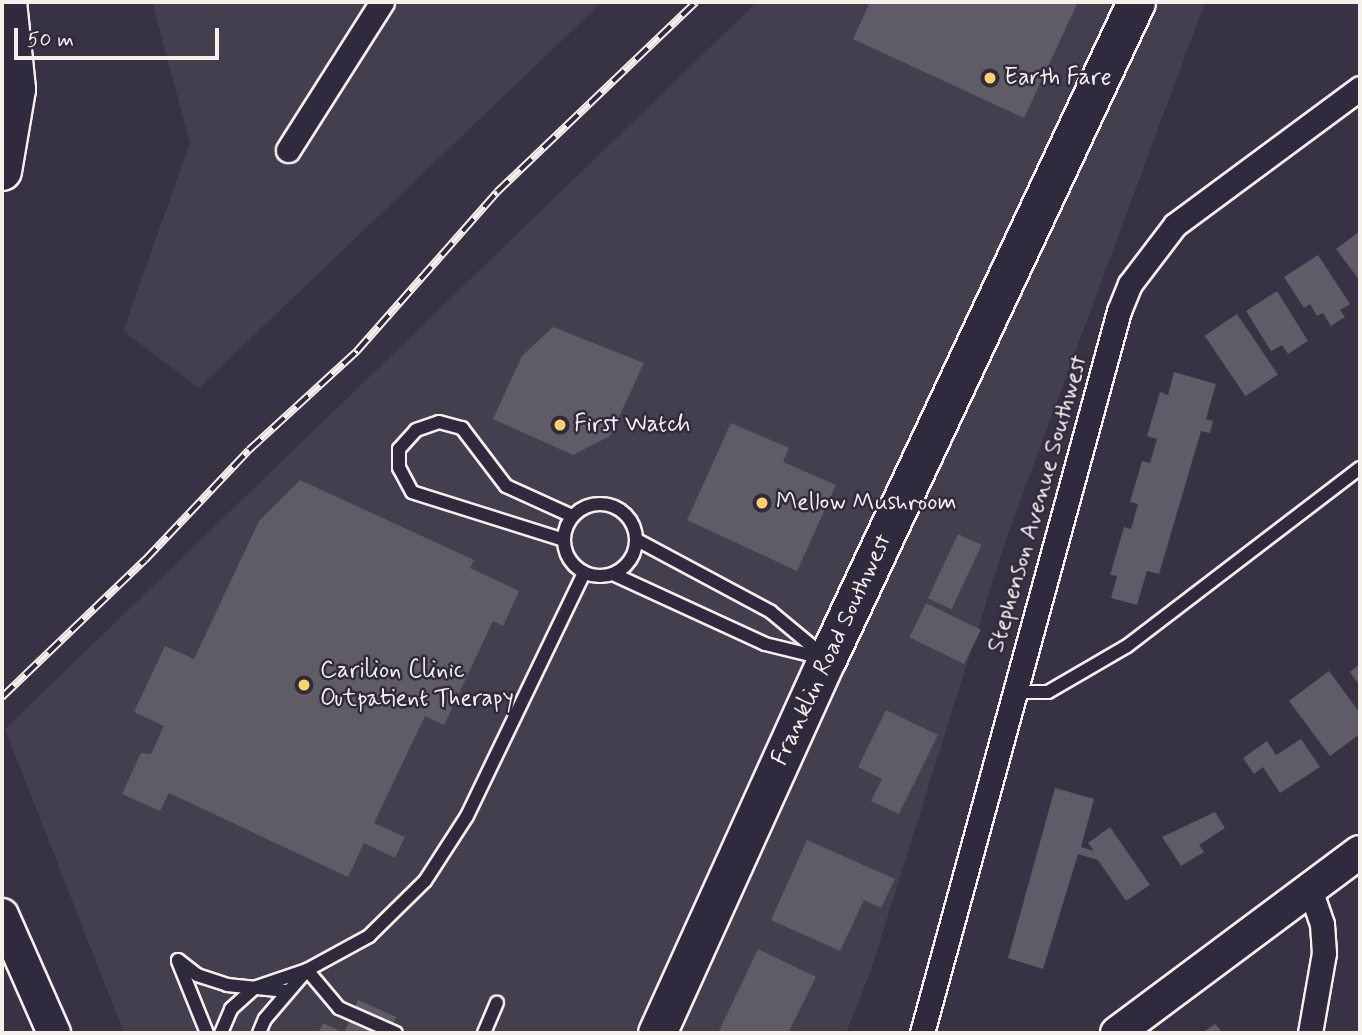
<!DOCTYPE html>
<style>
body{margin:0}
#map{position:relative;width:1362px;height:1035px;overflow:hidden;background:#373244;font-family:Mynerve,sans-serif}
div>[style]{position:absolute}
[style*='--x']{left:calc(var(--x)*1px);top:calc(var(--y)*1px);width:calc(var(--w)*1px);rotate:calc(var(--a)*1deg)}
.built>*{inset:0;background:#433f4e}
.building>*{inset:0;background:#5f5c67;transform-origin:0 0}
.roads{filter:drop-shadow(2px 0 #f4f1e8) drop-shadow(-2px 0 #f4f1e8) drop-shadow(0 2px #f4f1e8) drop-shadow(0 -2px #f4f1e8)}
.lane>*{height:12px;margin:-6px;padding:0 6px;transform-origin:6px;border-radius:6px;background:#2f2a3d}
.lane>.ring{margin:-6px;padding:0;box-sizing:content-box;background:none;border:12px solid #2f2a3d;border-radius:50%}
.street>*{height:23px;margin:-11.5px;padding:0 11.5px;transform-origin:11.5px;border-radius:11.5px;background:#2f2a3d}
.secondary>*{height:32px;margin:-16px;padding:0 16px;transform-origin:16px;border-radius:16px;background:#2f2a3d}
.primary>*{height:37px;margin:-18.5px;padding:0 18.5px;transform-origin:18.5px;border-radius:18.5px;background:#2f2a3d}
.highway>*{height:38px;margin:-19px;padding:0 19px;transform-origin:19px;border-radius:19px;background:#2f2a3d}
.rail>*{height:8px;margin-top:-4px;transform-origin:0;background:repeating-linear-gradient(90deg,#2f2a3d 0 16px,#f4f1e8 0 32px);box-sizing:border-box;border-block:2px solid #f4f1e8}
.dots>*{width:19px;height:19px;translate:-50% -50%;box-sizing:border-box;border:4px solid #2f2a3d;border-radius:50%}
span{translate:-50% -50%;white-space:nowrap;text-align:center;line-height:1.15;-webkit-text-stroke:5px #2f2a3d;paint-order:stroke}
.poi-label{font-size:24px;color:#f4f1e8}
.left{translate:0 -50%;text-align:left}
.street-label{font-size:24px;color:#f4f1e8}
.frame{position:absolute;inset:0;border:4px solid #f4f1e8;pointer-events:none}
.scale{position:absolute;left:14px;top:28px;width:205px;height:32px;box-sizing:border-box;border:4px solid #f4f1e8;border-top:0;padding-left:9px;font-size:21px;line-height:24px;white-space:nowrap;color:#f4f1e8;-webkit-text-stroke:5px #2f2a3d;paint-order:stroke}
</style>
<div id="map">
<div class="built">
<i style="clip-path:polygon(152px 2px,602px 2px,199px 388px,123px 331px,190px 143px)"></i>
<i style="clip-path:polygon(757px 2px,1205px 2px,1006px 539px,871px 970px,846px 1033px,124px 1033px,5px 729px)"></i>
</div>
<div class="building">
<i style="clip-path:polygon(870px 2px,1078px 2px,1024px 118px,853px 39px)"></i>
<i style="clip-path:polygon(1360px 231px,1360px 281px,1336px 249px)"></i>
<i style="clip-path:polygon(1318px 255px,1350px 304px,1340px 310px,1345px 317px,1331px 326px,1323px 313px,1317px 316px,1310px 304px,1304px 308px,1284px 277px)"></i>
<i style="clip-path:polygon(1277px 291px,1308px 341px,1288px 354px,1282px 345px,1271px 351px,1246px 311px)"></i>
<i style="left:1237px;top:314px;width:73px;height:39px;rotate:56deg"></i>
<i style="clip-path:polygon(553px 327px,644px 363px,610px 436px,573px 455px,493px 419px,522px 356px)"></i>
<i style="clip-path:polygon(1174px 372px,1216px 384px,1206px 419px,1213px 421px,1210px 433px,1201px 431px,1159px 574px,1147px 571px,1137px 605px,1111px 598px,1117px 576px,1110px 575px,1124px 527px,1131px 529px,1138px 504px,1130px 502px,1142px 461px,1150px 463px,1157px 439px,1147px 436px,1160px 392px,1168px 395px)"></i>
<i style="clip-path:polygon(731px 423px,789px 448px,783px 462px,836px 485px,797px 571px,687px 520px)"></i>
<i style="clip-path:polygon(300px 480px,474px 560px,470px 568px,519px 591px,503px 626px,493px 621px,444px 725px,425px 716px,374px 823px,405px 837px,395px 858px,364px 843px,348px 877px,169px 793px,160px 811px,122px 794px,141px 753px,151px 754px,164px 726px,134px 712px,165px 646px,194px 659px,259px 521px)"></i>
<i style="left:958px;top:534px;width:26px;height:71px;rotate:25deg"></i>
<i style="left:926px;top:603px;width:61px;height:38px;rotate:26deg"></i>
<i style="clip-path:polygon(1360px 664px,1360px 686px,1350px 672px)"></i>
<i style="clip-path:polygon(1329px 671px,1360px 713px,1360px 734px,1330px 756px,1289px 701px)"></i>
<i style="clip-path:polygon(886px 710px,938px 735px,899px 814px,871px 801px,882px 779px,858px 767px)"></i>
<i style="clip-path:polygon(1301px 739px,1320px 767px,1280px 793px,1263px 767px,1254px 774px,1243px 758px,1267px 741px,1276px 755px)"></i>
<i style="clip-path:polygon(1055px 788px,1094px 799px,1081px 847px,1094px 851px,1088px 843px,1110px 827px,1150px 885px,1126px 901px,1098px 860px,1078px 854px,1043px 969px,1008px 958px)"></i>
<i style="clip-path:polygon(1215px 812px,1225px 828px,1199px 845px,1204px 852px,1181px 866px,1162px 837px)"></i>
<i style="clip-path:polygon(807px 840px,895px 879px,881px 908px,864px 900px,840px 951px,771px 920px)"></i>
<i style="clip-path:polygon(758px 949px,816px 977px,788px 1033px,718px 1033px)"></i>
<i style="clip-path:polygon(358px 1000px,396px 1017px,388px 1033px,318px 1033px,323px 1023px,344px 1033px)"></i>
<i style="clip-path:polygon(1215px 1024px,1223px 1033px,1202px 1033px)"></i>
</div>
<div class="roads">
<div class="lane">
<i class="ring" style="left:564px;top:504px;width:60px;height:60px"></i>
<i style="--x:564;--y:540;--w:159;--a:-162.5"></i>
<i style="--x:412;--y:492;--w:27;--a:-118"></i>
<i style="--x:399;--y:468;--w:19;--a:-90"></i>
<i style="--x:399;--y:449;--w:25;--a:-48"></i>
<i style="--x:416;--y:430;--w:24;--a:-19"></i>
<i style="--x:439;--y:422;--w:24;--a:15"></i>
<i style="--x:462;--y:428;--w:73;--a:52.8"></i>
<i style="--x:506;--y:486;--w:72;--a:24.4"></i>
<i style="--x:637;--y:540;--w:152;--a:28.2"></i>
<i style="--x:771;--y:612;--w:69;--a:39.7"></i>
<i style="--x:613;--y:574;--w:167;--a:24.7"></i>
<i style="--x:765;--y:644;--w:60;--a:13.6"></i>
<i style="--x:1013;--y:692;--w:35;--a:0"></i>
<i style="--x:1048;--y:692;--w:91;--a:-30.2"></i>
<i style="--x:1127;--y:646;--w:293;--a:-37.4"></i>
<i style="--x:178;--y:960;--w:24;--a:38"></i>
<i style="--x:197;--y:975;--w:32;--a:18"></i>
<i style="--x:227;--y:985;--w:60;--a:5.7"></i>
<i style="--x:178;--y:961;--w:78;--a:68.1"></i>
<i style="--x:307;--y:970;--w:50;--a:49.9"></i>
<i style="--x:339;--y:1008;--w:62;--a:23.7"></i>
<i style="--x:221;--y:1033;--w:26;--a:-67"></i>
<i style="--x:231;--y:1009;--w:31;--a:-42"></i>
<i style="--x:254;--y:988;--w:56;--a:-18.8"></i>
<i style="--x:307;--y:970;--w:71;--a:-28.7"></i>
<i style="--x:369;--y:936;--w:78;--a:-44.5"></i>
<i style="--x:425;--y:881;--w:77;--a:-57.1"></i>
<i style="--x:467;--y:816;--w:270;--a:-64.3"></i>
<i style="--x:259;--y:1033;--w:15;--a:-67"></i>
<i style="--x:265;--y:1019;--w:65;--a:-49.4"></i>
<i style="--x:484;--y:1033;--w:33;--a:-67"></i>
</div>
<div class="street">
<i style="--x:288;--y:150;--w:175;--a:-57.6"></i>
<i style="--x:922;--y:1033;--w:748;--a:-74.74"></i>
<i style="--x:1119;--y:311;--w:29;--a:-68"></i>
<i style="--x:1130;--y:284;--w:74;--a:-52.7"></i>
<i style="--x:1175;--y:225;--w:230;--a:-36.5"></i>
<i style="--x:1310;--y:1033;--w:81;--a:-80.1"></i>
<i style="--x:1324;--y:953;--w:29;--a:-94"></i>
<i style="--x:1322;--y:924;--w:37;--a:-109"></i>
</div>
<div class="secondary">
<i style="--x:2;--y:915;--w:129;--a:66.2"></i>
<i style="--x:1117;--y:1033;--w:303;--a:-36.7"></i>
</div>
<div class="primary">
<i style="--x:657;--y:1033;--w:411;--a:-65.6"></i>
<i style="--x:827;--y:659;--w:726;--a:-64.81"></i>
</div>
<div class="highway">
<i style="--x:2;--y:171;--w:83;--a:-80.3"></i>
<i style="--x:16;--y:89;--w:87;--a:-95.9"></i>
</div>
</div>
<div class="rail">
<i style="--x:2;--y:697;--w:198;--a:-43.8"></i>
<i style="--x:145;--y:560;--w:151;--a:-46.6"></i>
<i style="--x:249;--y:450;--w:147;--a:-42.5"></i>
<i style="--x:357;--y:351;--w:212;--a:-48.6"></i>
<i style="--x:497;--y:192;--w:275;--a:-43.7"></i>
</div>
<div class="dots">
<i style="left:990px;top:78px;background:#ffd166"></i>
<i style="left:560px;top:425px;background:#ffd166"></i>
<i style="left:762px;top:503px;background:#ffd166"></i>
<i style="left:304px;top:685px;background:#ffd166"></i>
</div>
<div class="poi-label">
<span class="left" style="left:1004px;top:78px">Earth Fare</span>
<span class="left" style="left:574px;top:425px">First Watch</span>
<span class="left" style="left:776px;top:503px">Mellow Mushroom</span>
<span class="left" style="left:320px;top:685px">Carilion Clinic<br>Outpatient Therapy</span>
</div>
<div class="street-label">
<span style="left:1038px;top:504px;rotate:-74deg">Stephenson Avenue Southwest</span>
<span style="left:832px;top:650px;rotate:-65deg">Franklin Road Southwest</span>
</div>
<div class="frame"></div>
<div class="scale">50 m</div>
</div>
